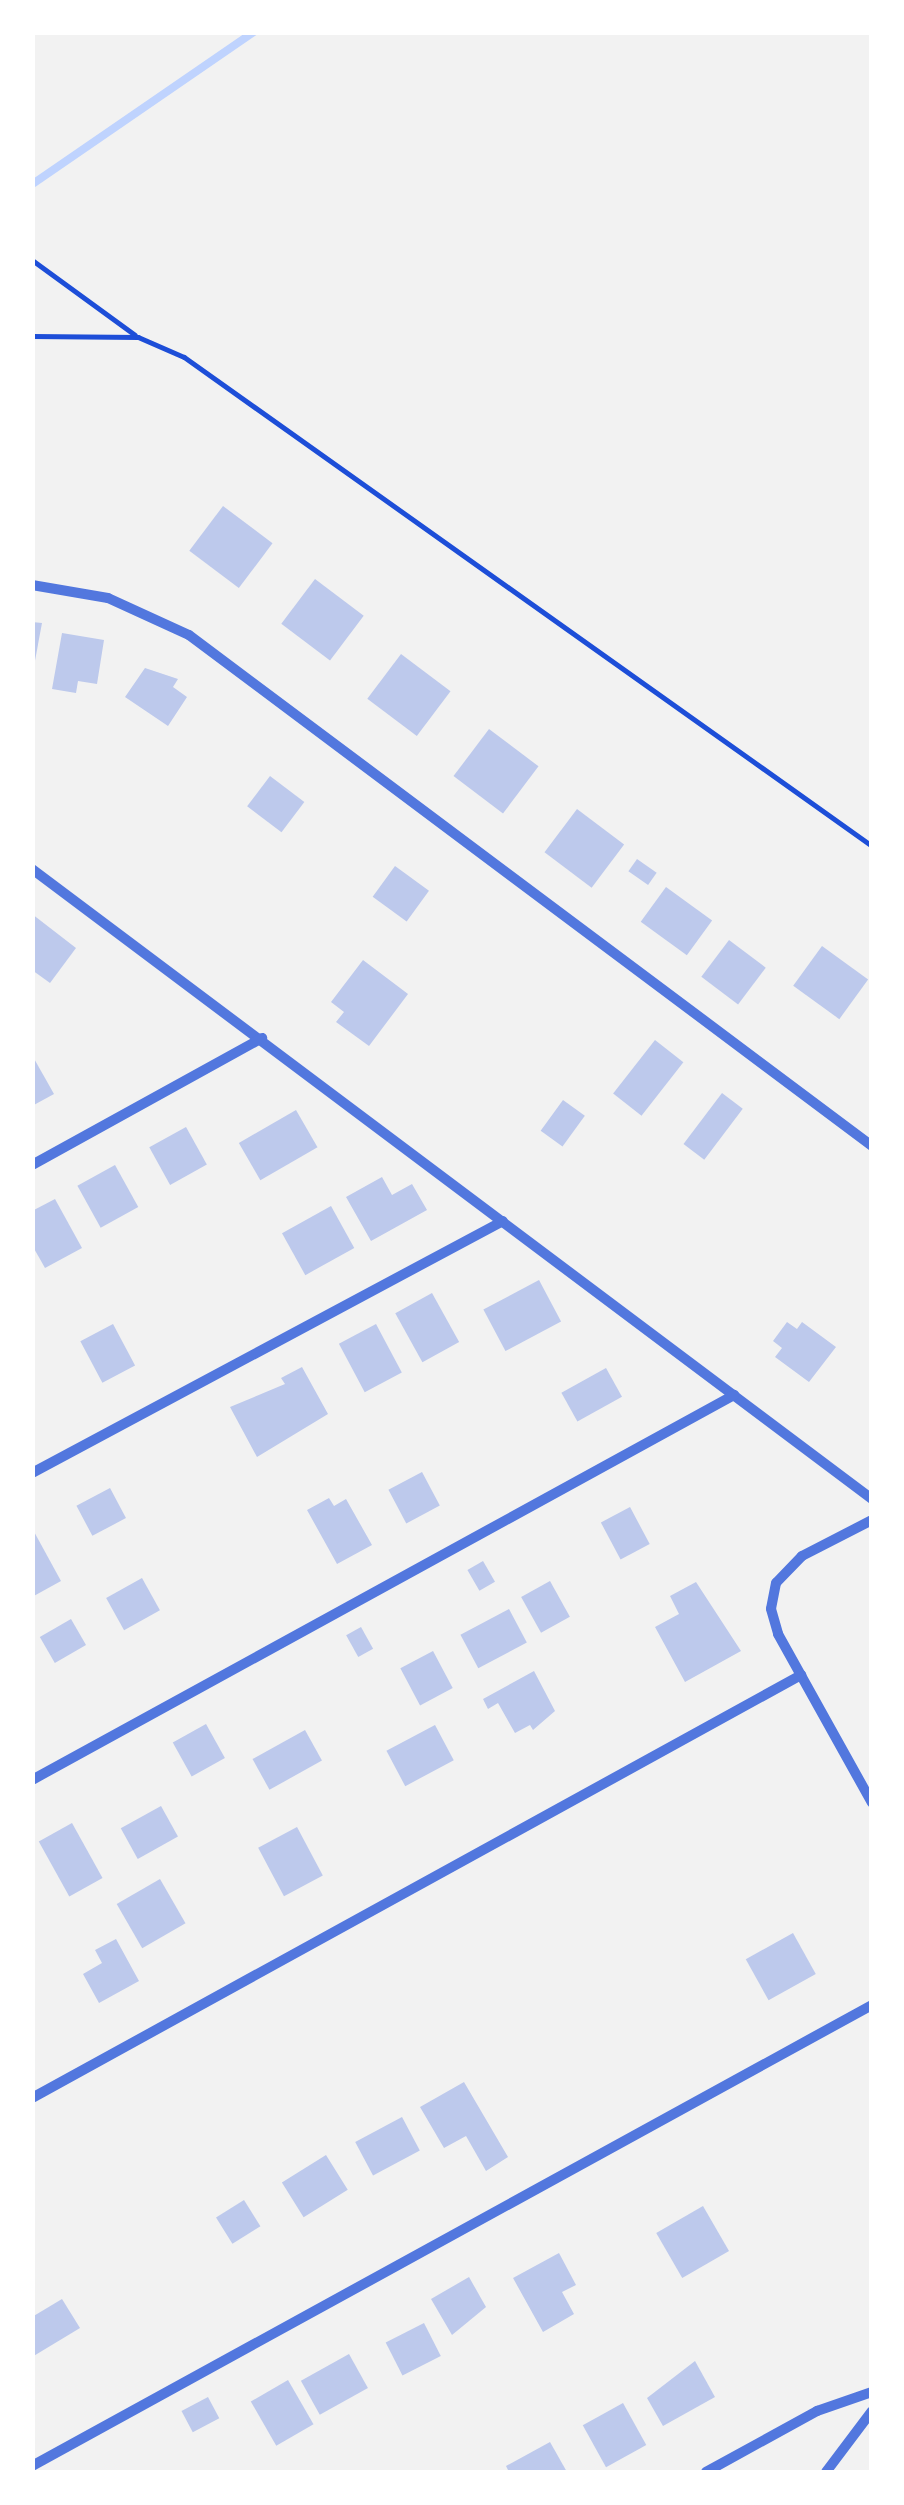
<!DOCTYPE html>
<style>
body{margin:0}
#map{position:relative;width:904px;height:2505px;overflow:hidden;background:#f2f2f2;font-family:Barlow,sans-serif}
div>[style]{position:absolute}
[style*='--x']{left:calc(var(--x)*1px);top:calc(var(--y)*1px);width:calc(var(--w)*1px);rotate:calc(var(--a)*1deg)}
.stream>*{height:8px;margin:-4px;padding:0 4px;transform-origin:4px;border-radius:4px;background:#bfd3fe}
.building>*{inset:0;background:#bdc9ec;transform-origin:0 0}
.path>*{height:5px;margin:-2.5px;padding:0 2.5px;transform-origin:2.5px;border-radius:2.5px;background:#1d4ed8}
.minor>*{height:10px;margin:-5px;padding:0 5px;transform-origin:5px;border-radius:5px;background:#5277de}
span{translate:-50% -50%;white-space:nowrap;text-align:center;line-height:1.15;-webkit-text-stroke:10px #fff;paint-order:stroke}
.frame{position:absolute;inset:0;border:35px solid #fff;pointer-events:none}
</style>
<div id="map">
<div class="stream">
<i style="--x:34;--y:183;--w:267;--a:-34.5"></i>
</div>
<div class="building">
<i style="left:223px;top:506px;width:62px;height:56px;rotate:37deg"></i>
<i style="left:315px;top:579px;width:61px;height:56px;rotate:37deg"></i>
<i style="clip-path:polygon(32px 622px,42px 623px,34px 666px,32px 666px)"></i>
<i style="clip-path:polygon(62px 633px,104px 640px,97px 684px,78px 681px,76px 693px,52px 689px)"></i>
<i style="left:401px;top:654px;width:62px;height:56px;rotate:37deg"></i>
<i style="clip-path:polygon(145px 668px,178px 679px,173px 687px,187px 697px,168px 726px,125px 697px)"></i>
<i style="left:489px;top:729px;width:62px;height:59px;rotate:37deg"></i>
<i style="left:270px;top:776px;width:43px;height:38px;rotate:37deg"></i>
<i style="left:577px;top:809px;width:59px;height:54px;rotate:37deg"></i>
<i style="left:637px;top:859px;width:24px;height:15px;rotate:35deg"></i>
<i style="left:395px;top:866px;width:42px;height:38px;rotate:36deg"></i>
<i style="left:666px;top:887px;width:57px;height:43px;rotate:36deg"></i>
<i style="clip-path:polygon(32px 914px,76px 948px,50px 983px,32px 970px)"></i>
<i style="left:729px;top:940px;width:46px;height:46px;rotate:37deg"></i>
<i style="left:822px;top:946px;width:57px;height:49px;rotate:36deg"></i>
<i style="clip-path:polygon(363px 960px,408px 994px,369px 1046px,336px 1022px,344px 1012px,331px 1002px)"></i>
<i style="left:655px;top:1040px;width:36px;height:68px;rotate:38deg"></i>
<i style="clip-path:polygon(32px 1055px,54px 1094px,32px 1106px)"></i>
<i style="left:722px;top:1093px;width:26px;height:64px;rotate:37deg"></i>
<i style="left:563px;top:1100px;width:27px;height:38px;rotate:36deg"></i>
<i style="left:296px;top:1110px;width:43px;height:66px;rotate:60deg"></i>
<i style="left:186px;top:1127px;width:43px;height:42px;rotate:61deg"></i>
<i style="left:115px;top:1165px;width:48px;height:43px;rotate:61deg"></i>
<i style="clip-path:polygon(382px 1177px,392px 1195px,412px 1184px,427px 1210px,371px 1241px,346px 1197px)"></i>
<i style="clip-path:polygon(55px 1199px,82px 1248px,45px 1268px,32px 1245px,32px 1211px)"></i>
<i style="left:331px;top:1206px;width:48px;height:56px;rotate:61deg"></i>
<i style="left:539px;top:1280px;width:47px;height:63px;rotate:62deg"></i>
<i style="left:432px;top:1293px;width:56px;height:42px;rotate:61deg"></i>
<i style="clip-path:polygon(787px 1322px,797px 1329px,802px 1322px,836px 1347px,809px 1382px,775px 1357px,782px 1348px,773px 1341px)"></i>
<i style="left:113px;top:1324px;width:47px;height:37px;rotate:62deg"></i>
<i style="left:376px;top:1324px;width:55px;height:42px;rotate:62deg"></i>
<i style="clip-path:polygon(302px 1367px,328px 1414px,257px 1457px,230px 1407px,285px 1384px,281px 1378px)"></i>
<i style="left:606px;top:1368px;width:33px;height:51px;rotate:61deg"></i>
<i style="left:422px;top:1472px;width:38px;height:38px;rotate:62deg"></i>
<i style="left:110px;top:1488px;width:34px;height:38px;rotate:62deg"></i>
<i style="clip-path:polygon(329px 1498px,334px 1506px,346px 1499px,372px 1545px,337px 1564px,307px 1510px)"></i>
<i style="left:630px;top:1507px;width:42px;height:33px;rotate:62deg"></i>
<i style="clip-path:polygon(32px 1528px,61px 1581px,32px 1597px)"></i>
<i style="left:483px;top:1561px;width:24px;height:18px;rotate:60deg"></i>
<i style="left:142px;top:1578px;width:37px;height:41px;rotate:61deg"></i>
<i style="left:550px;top:1581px;width:41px;height:33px;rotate:61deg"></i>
<i style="clip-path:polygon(696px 1582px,741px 1651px,685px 1682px,655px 1627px,679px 1614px,670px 1596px)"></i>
<i style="left:509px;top:1609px;width:38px;height:55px;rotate:62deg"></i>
<i style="left:71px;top:1619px;width:30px;height:36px;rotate:60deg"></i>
<i style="left:361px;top:1627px;width:25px;height:17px;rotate:61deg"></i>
<i style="left:433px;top:1651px;width:42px;height:37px;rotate:62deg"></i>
<i style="clip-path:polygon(534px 1671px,555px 1711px,533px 1730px,530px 1725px,515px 1733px,498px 1703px,488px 1709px,483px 1699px)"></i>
<i style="left:206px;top:1724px;width:39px;height:38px;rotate:61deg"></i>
<i style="left:435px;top:1725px;width:40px;height:55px;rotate:62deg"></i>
<i style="left:305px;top:1730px;width:35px;height:60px;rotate:61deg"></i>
<i style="left:161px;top:1806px;width:35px;height:46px;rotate:61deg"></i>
<i style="left:72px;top:1823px;width:63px;height:38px;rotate:61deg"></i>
<i style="left:297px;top:1827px;width:55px;height:44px;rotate:62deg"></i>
<i style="left:160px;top:1879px;width:51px;height:50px;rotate:60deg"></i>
<i style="left:793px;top:1933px;width:47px;height:54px;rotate:61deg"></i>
<i style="clip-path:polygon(116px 1939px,139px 1981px,99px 2003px,83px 1974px,102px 1963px,95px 1950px)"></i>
<i style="clip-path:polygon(464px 2082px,508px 2157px,486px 2171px,466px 2136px,444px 2148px,420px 2107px)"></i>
<i style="left:402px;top:2117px;width:38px;height:53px;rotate:62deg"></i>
<i style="left:326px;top:2155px;width:41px;height:52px;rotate:58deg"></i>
<i style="left:244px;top:2200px;width:31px;height:33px;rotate:58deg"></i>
<i style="left:703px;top:2206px;width:52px;height:54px;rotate:60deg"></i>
<i style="clip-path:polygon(559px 2253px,576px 2285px,562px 2292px,574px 2314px,543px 2332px,513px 2278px)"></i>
<i style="clip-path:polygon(469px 2277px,486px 2307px,452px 2335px,431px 2299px)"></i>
<i style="clip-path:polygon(62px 2299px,80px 2328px,32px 2357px,32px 2317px)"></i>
<i style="left:424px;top:2323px;width:37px;height:43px;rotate:63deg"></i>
<i style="left:349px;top:2354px;width:39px;height:55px;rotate:61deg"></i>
<i style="clip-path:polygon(695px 2361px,715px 2397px,663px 2426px,647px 2398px)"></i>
<i style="left:288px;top:2380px;width:51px;height:43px;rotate:60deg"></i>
<i style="left:208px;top:2397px;width:24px;height:30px;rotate:62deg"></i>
<i style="left:623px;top:2403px;width:48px;height:46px;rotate:61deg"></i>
<i style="clip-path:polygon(550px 2442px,567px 2472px,509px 2472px,506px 2466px)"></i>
</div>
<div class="path">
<i style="--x:32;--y:260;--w:127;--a:36.1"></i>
<i style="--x:32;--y:336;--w:106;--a:0.5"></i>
<i style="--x:138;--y:337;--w:50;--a:23.5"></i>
<i style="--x:184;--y:357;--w:844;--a:35.4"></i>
</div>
<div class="minor">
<i style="--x:32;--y:585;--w:77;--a:9.7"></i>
<i style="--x:108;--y:598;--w:89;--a:24.6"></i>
<i style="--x:189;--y:635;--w:853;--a:36.8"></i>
<i style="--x:32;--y:869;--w:1050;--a:36.87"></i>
<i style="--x:32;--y:1165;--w:263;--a:-28.9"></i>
<i style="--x:32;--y:1473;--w:534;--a:-28.15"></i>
<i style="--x:872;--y:1520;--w:79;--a:152.8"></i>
<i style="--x:802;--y:1556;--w:37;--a:134"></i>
<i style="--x:776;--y:1583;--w:26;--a:101"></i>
<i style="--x:771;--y:1609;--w:26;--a:74"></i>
<i style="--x:778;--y:1634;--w:193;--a:60.9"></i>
<i style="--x:32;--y:1780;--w:801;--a:-28.74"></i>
<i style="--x:32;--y:2098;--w:878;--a:-28.81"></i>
<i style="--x:32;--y:2466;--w:958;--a:-28.76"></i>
<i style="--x:706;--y:2472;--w:127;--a:-28.8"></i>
<i style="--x:817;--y:2411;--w:58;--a:-19.1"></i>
<i style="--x:826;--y:2472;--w:76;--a:-53"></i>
</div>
<div class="frame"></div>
</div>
